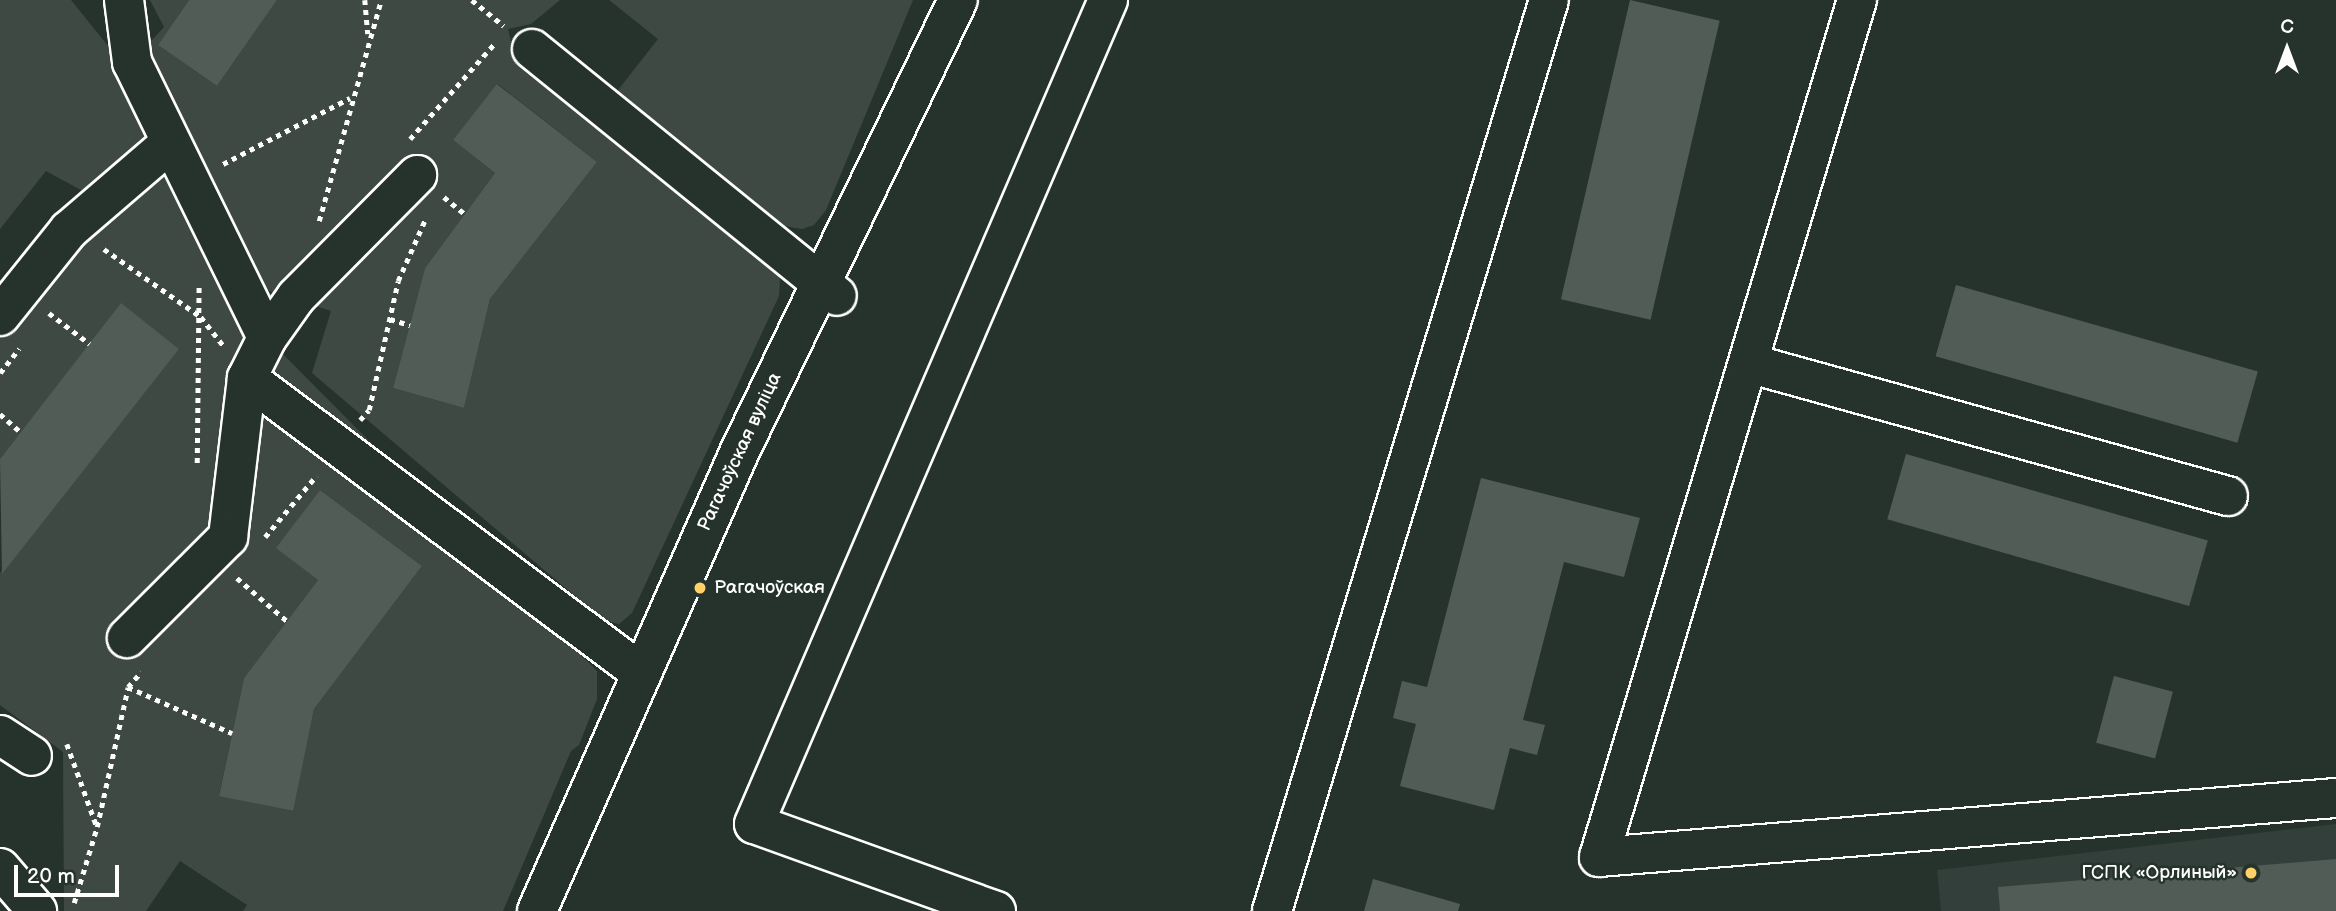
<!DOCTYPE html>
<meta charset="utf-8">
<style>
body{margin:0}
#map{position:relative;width:2336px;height:911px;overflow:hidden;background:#26332d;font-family:"Balsamiq Sans",sans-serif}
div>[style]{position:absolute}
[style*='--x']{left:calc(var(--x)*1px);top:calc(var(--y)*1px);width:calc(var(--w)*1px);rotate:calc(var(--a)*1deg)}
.built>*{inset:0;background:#333f3a}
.green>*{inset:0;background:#3e4944}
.building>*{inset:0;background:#515c57;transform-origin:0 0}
.path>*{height:4.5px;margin-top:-2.25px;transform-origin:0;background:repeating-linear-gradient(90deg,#fff 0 5px,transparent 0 10px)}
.roads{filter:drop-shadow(2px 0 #fff) drop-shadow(-2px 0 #fff) drop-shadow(0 2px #fff) drop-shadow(0 -2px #fff)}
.minor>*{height:38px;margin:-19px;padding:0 19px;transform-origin:19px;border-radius:19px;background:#26332d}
.dots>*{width:19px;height:19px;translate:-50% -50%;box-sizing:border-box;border:4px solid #26332d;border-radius:50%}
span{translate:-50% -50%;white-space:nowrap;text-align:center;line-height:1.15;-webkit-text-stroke:5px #26332d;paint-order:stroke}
.street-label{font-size:19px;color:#fff}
.poi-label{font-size:19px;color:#fff}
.left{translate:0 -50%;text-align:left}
.right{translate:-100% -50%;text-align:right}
.north{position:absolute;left:2252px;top:14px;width:70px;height:70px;-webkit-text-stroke:5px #26332d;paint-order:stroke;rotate:0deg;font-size:19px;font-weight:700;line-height:28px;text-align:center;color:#fff}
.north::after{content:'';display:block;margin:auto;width:24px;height:32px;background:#fff;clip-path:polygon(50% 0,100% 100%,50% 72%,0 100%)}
.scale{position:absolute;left:14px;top:865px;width:105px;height:32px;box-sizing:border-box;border:4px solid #fff;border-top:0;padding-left:9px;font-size:21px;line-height:24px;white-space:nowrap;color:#fff;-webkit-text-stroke:5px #26332d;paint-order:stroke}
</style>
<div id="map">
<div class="built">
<i style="clip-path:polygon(2336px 824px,2336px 911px,1941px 911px,1937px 870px)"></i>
</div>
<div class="green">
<i style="clip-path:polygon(evenodd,0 0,71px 0,121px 62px,132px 62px,164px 27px,150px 0,189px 0,158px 45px,217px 86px,277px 0,560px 0,531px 24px,508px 29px,516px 64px,780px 277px,779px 296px,632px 613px,619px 624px,603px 620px,312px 373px,331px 311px,242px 282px,267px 338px,597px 671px,597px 699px,579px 745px,571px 751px,503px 911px,243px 911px,247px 905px,180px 861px,146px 911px,64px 911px,63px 752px,0 705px,0 573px,179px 349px,121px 304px,0 459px,0 316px,99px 200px,46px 171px,0 229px,0 0,498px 84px,597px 162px,490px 299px,464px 408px,393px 388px,425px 268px,495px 173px,453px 140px,498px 84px,0 0,320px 490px,422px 566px,314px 709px,292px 811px,219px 795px,244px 678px,318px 580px,277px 548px,320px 490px)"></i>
<i style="clip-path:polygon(609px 0,913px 0,826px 210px,814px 225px,802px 229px,778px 225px,615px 94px,658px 39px)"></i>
</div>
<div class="building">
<i style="clip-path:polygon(189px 0,277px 0,217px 86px,158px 45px)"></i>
<i style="left:1630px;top:0;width:92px;height:307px;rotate:13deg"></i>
<i style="clip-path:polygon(497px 84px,597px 162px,490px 299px,464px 408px,393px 388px,425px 268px,495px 173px,453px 140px)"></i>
<i style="left:1956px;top:285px;width:314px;height:74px;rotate:16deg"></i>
<i style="clip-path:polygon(121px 303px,179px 349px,2px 574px,0 459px)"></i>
<i style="left:1906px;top:454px;width:314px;height:68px;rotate:16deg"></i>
<i style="clip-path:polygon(1481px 478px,1640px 518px,1624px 577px,1564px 562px,1523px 720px,1545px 725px,1537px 755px,1510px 748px,1494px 810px,1400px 786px,1416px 724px,1393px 718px,1402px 681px,1427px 687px)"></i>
<i style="clip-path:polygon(320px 490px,422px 566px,314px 709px,293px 811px,219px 796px,244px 678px,318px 580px,276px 548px)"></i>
<i style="left:2114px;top:676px;width:61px;height:69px;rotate:15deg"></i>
<i style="clip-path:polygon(2336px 859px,2336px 911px,2000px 911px,1998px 887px)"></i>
<i style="clip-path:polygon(1373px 879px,1460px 904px,1458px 911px,1364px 911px)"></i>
</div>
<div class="path">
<i style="--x:365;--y:0;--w:34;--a:85"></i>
<i style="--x:472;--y:0;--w:41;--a:39.1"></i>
<i style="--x:410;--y:139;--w:128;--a:-48.5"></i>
<i style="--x:223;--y:164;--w:143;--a:-27.5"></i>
<i style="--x:444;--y:197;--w:27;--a:39"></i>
<i style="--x:319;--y:221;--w:230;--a:-74.3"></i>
<i style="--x:104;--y:249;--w:118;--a:35"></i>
<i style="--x:201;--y:317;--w:37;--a:52"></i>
<i style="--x:49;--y:313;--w:51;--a:37.1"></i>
<i style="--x:390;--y:319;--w:21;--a:17"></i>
<i style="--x:0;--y:373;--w:31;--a:-52"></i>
<i style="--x:0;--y:414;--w:28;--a:41"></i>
<i style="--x:360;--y:420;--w:13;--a:-48"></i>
<i style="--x:369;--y:410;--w:132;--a:-77.3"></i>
<i style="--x:398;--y:281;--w:67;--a:-66.1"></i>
<i style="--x:197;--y:463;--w:177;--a:-89.4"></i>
<i style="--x:265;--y:537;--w:80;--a:-50.1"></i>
<i style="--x:237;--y:578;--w:66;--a:40.7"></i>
<i style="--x:128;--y:687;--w:114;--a:23.9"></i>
<i style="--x:67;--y:744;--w:88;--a:70.1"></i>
<i style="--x:74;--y:903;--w:79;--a:-73.2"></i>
<i style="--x:97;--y:827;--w:143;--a:-77.5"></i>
<i style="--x:128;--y:687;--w:20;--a:-49"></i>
</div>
<div class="roads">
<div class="minor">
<i style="--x:124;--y:0;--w:63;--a:82.6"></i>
<i style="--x:132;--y:62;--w:307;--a:63.9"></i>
<i style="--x:267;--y:338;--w:45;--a:116.6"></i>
<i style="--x:247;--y:378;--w:160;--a:96.8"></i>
<i style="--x:228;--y:537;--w:143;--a:135"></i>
<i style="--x:1857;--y:0;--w:895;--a:106.75"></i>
<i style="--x:1599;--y:857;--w:739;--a:-4.58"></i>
<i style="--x:532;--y:49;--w:392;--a:39"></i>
<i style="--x:0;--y:316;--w:110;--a:-51.3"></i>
<i style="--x:69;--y:230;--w:133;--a:-40.7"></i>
<i style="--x:267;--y:338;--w:50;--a:-54.7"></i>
<i style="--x:296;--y:297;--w:172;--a:-45.2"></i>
<i style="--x:1748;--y:363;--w:498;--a:15.5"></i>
<i style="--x:247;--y:378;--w:493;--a:36.8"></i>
<i style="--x:0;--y:735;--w:38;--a:33"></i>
<i style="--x:0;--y:868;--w:57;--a:49.3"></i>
<i style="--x:537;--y:911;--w:498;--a:-66.2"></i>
<i style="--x:738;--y:455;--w:505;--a:-64.2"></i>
<i style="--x:996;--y:911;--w:257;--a:-160.2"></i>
<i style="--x:754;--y:824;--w:897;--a:-66.75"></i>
<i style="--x:1272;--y:911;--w:952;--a:-73.09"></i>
</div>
</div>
<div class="dots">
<i style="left:700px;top:588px;background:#ffd166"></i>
<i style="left:2251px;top:873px;background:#ffd166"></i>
</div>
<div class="street-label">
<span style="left:740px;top:452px;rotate:-65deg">Рагачоўская вуліца</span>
</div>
<div class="poi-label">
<span class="left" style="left:714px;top:588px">Рагачоўская</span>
<span class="right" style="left:2237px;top:873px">ГСПК «Орлиный»</span>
</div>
<div class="north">С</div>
<div class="scale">20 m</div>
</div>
